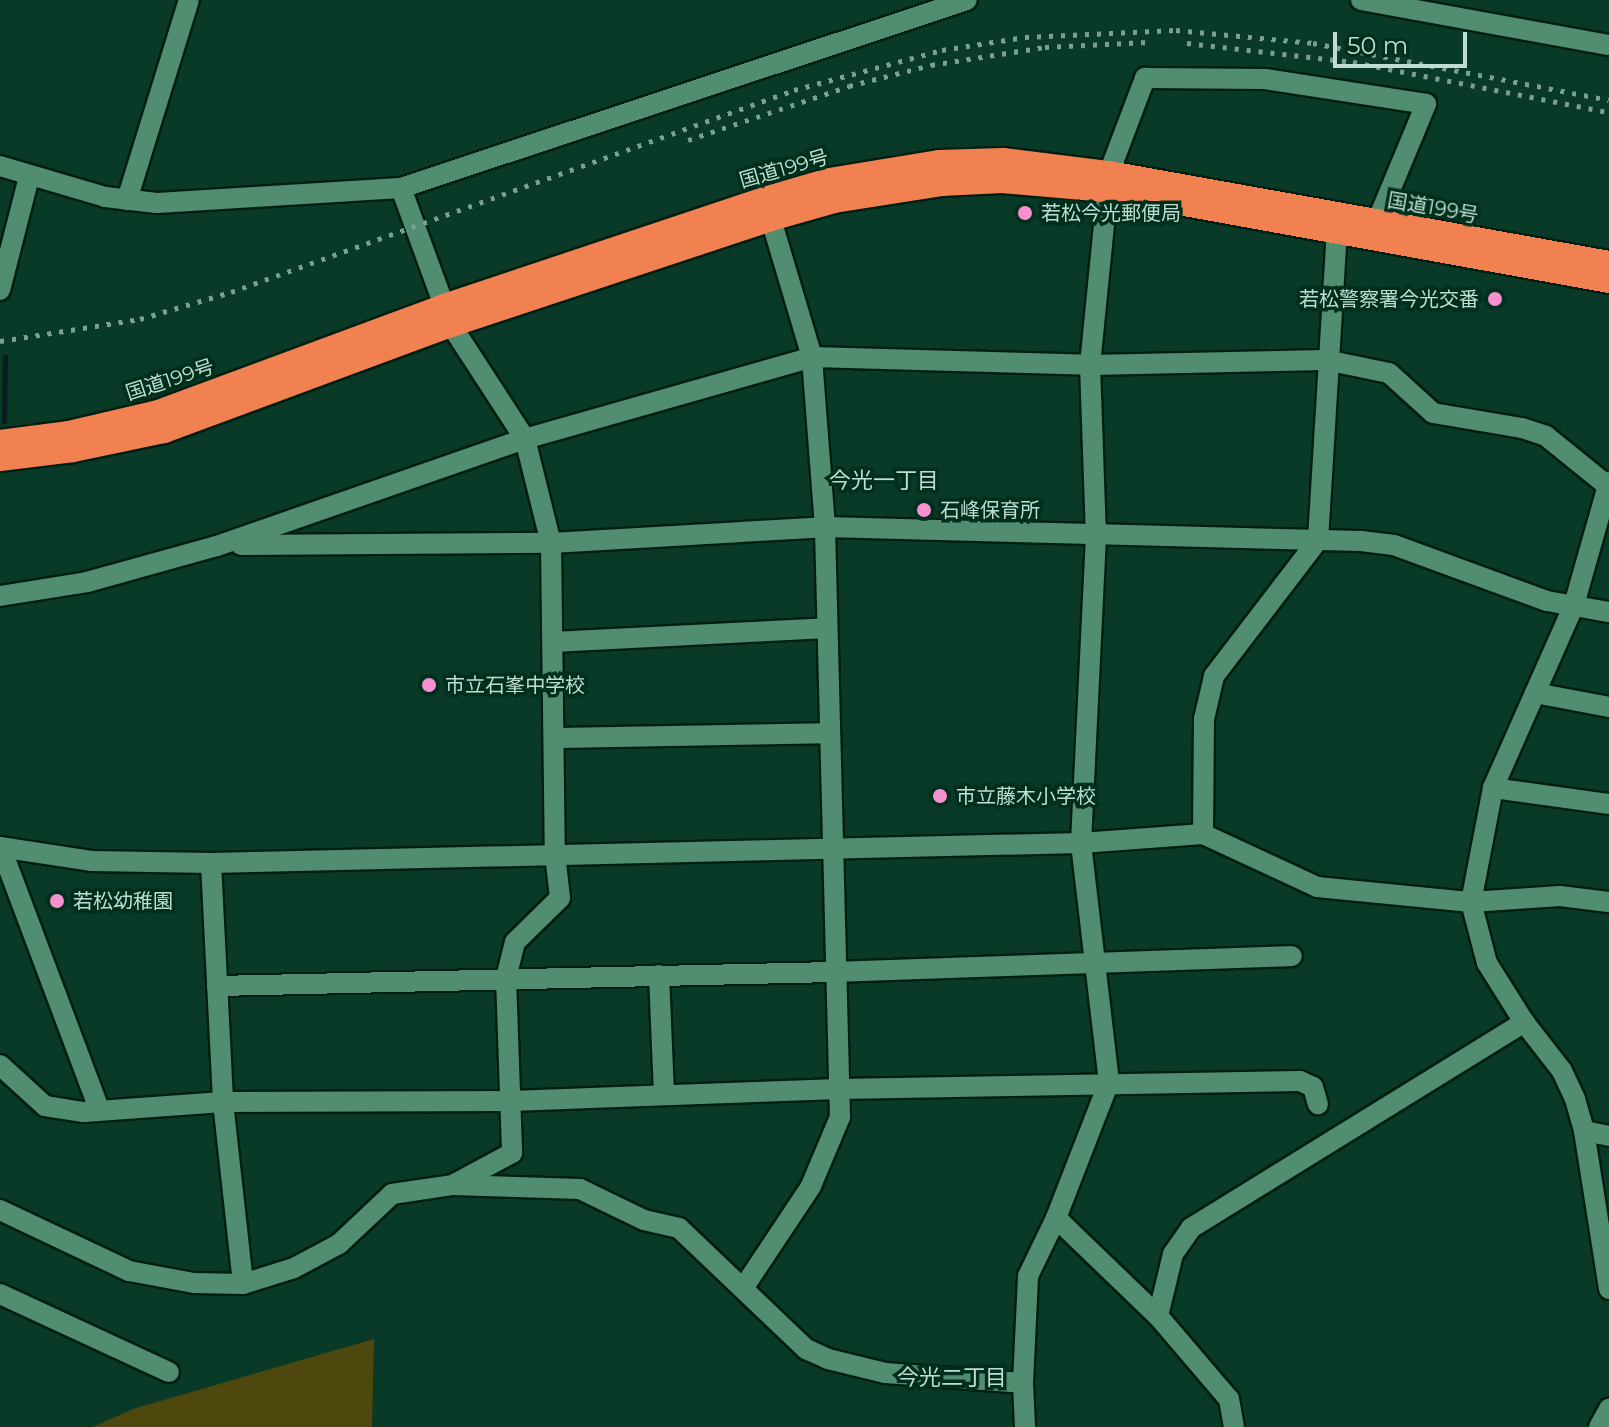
<!DOCTYPE html>
<meta charset="utf-8">
<style>
body{margin:0}
#map{position:relative;width:1609px;height:1427px;overflow:hidden;background:#093927;font-family:Montserrat,"Noto Sans JP",sans-serif}
div>[style]{position:absolute}
[style*='--x']{left:calc(var(--x)*1px);top:calc(var(--y)*1px);width:calc(var(--w)*1px);rotate:calc(var(--a)*1deg)}
.green>*{inset:0;background:#4e480e}
.stream>*{height:5px;margin:-2.5px;padding:0 2.5px;transform-origin:2.5px;border-radius:2.5px;background:#0b1c21}
.roads{filter:drop-shadow(2px 0 #001e12) drop-shadow(-2px 0 #001e12) drop-shadow(0 2px #001e12) drop-shadow(0 -2px #001e12)}
.minor>*{height:20px;margin:-10px;padding:0 10px;transform-origin:10px;border-radius:10px;background:#518d71}
.highway>*{height:24px;margin:-12px;padding:0 12px;transform-origin:12px;border-radius:12px;background:#f18151}
.rail>*{height:5px;margin-top:-2.5px;transform-origin:0;background:repeating-linear-gradient(90deg,#7ba090 0 4px,transparent 0 12px)}
.dots>*{width:22px;height:22px;translate:-50% -50%;box-sizing:border-box;border:4px solid #002f1d;border-radius:50%}
span{translate:-50% -50%;white-space:nowrap;text-align:center;line-height:1.15;-webkit-text-stroke:7px #002f1d;paint-order:stroke}
.street-label{font-size:20px;color:#c0decf}
.poi-label{font-size:20px;color:#c0decf}
.left{translate:0 -50%;text-align:left}
.right{translate:-100% -50%;text-align:right}
.neighbourhood-label{font-size:22px;color:#c0decf}
.scale{position:absolute;left:1333px;top:32px;width:134px;height:36px;box-sizing:border-box;border:4px solid #c0decf;border-top:0;padding-left:10px;font-size:24px;line-height:28px;white-space:nowrap;color:#c0decf;-webkit-text-stroke:6px #002f1d;paint-order:stroke}
</style>
<div id="map">
<div class="green">
<i style="clip-path:polygon(374px 1339px,372px 1427px,93px 1427px,133px 1409px)"></i>
</div>
<div class="stream">
<i style="--x:4;--y:421;--w:65;--a:-89.1"></i>
</div>
<div class="roads">
<div class="minor">
<i style="--x:1361;--y:0;--w:252;--a:10.3"></i>
<i style="--x:0;--y:166;--w:109;--a:16.4"></i>
<i style="--x:105;--y:197;--w:52;--a:6.6"></i>
<i style="--x:157;--y:203;--w:244;--a:-3.5"></i>
<i style="--x:401;--y:188;--w:596;--a:-18.37"></i>
<i style="--x:401;--y:188;--w:146;--a:69.9"></i>
<i style="--x:451;--y:325;--w:136;--a:57"></i>
<i style="--x:525;--y:439;--w:107;--a:76"></i>
<i style="--x:551;--y:543;--w:311;--a:89.3"></i>
<i style="--x:555;--y:854;--w:44;--a:83.5"></i>
<i style="--x:560;--y:898;--w:63;--a:135.6"></i>
<i style="--x:515;--y:942;--w:37;--a:104"></i>
<i style="--x:506;--y:978;--w:175;--a:88"></i>
<i style="--x:512;--y:1153;--w:64;--a:151.8"></i>
<i style="--x:127;--y:200;--w:209;--a:-72.8"></i>
<i style="--x:0;--y:290;--w:117;--a:-75.6"></i>
<i style="--x:1609;--y:482;--w:128;--a:105.9"></i>
<i style="--x:1574;--y:605;--w:200;--a:113.9"></i>
<i style="--x:1493;--y:788;--w:116;--a:100.9"></i>
<i style="--x:1471;--y:902;--w:63;--a:75.3"></i>
<i style="--x:1487;--y:963;--w:70;--a:57.9"></i>
<i style="--x:1524;--y:1022;--w:62;--a:52.2"></i>
<i style="--x:1562;--y:1071;--w:31;--a:65"></i>
<i style="--x:1575;--y:1099;--w:33;--a:74"></i>
<i style="--x:1584;--y:1131;--w:160;--a:81"></i>
<i style="--x:241;--y:545;--w:310;--a:-0.4"></i>
<i style="--x:551;--y:543;--w:274;--a:-3.3"></i>
<i style="--x:825;--y:527;--w:536;--a:1.5"></i>
<i style="--x:1361;--y:541;--w:33;--a:7"></i>
<i style="--x:1394;--y:545;--w:163;--a:20.1"></i>
<i style="--x:1547;--y:601;--w:63;--a:10.1"></i>
<i style="--x:0;--y:596;--w:88;--a:-9.1"></i>
<i style="--x:87;--y:582;--w:135;--a:-15.5"></i>
<i style="--x:217;--y:546;--w:326;--a:-19.2"></i>
<i style="--x:525;--y:439;--w:298;--a:-15.9"></i>
<i style="--x:812;--y:357;--w:278;--a:1.6"></i>
<i style="--x:1090;--y:365;--w:236;--a:-1.2"></i>
<i style="--x:1326;--y:360;--w:64;--a:11.7"></i>
<i style="--x:1389;--y:373;--w:59;--a:42.3"></i>
<i style="--x:1433;--y:413;--w:90;--a:9.6"></i>
<i style="--x:1522;--y:428;--w:25;--a:18"></i>
<i style="--x:1546;--y:436;--w:81;--a:39"></i>
<i style="--x:553;--y:642;--w:274;--a:-2.9"></i>
<i style="--x:1535;--y:693;--w:75;--a:10.7"></i>
<i style="--x:554;--y:738;--w:276;--a:-1"></i>
<i style="--x:1493;--y:788;--w:117;--a:7.9"></i>
<i style="--x:1203;--y:834;--w:115;--a:-89.5"></i>
<i style="--x:1204;--y:719;--w:44;--a:-76.9"></i>
<i style="--x:1214;--y:676;--w:171;--a:-52.6"></i>
<i style="--x:1318;--y:540;--w:325;--a:-86.5"></i>
<i style="--x:0;--y:847;--w:92;--a:8.7"></i>
<i style="--x:91;--y:861;--w:120;--a:1"></i>
<i style="--x:211;--y:863;--w:870;--a:-1.32"></i>
<i style="--x:1081;--y:843;--w:122;--a:-4.2"></i>
<i style="--x:1203;--y:834;--w:126;--a:24.9"></i>
<i style="--x:1317;--y:887;--w:155;--a:5.6"></i>
<i style="--x:1471;--y:902;--w:89;--a:-3.9"></i>
<i style="--x:1560;--y:896;--w:49;--a:7"></i>
<i style="--x:1;--y:848;--w:279;--a:69.4"></i>
<i style="--x:211;--y:863;--w:239;--a:87.1"></i>
<i style="--x:223;--y:1102;--w:183;--a:83.7"></i>
<i style="--x:659;--y:975;--w:120;--a:87.6"></i>
<i style="--x:217;--y:986;--w:619;--a:-1.3"></i>
<i style="--x:836;--y:972;--w:456;--a:-2"></i>
<i style="--x:0;--y:1065;--w:61;--a:42.3"></i>
<i style="--x:45;--y:1106;--w:39;--a:9"></i>
<i style="--x:84;--y:1112;--w:139;--a:-4.1"></i>
<i style="--x:223;--y:1102;--w:288;--a:-0.2"></i>
<i style="--x:511;--y:1101;--w:328;--a:-2.1"></i>
<i style="--x:839;--y:1089;--w:461;--a:-1"></i>
<i style="--x:1300;--y:1081;--w:14;--a:25"></i>
<i style="--x:1313;--y:1087;--w:18;--a:74"></i>
<i style="--x:1584;--y:1131;--w:25;--a:11"></i>
<i style="--x:0;--y:1210;--w:143;--a:25.3"></i>
<i style="--x:129;--y:1271;--w:66;--a:10.5"></i>
<i style="--x:194;--y:1283;--w:49;--a:1.2"></i>
<i style="--x:243;--y:1284;--w:53;--a:-17.4"></i>
<i style="--x:294;--y:1268;--w:51;--a:-28.1"></i>
<i style="--x:339;--y:1244;--w:73;--a:-43.3"></i>
<i style="--x:392;--y:1194;--w:62;--a:-8.4"></i>
<i style="--x:453;--y:1185;--w:127;--a:1.8"></i>
<i style="--x:580;--y:1189;--w:71;--a:25.8"></i>
<i style="--x:644;--y:1220;--w:36;--a:13"></i>
<i style="--x:679;--y:1228;--w:175;--a:43.6"></i>
<i style="--x:806;--y:1349;--w:24;--a:24"></i>
<i style="--x:828;--y:1359;--w:59;--a:13.8"></i>
<i style="--x:885;--y:1373;--w:138;--a:4.1"></i>
<i style="--x:1056;--y:1218;--w:141;--a:43.9"></i>
<i style="--x:1158;--y:1316;--w:109;--a:49.5"></i>
<i style="--x:1229;--y:1399;--w:28;--a:80"></i>
<i style="--x:744;--y:1287;--w:121;--a:-56.4"></i>
<i style="--x:811;--y:1186;--w:75;--a:-67.2"></i>
<i style="--x:840;--y:1117;--w:590;--a:-91.46"></i>
<i style="--x:825;--y:527;--w:170;--a:-94.4"></i>
<i style="--x:812;--y:357;--w:158;--a:-106.6"></i>
<i style="--x:0;--y:1294;--w:186;--a:24.8"></i>
<i style="--x:1158;--y:1316;--w:64;--a:-76.4"></i>
<i style="--x:1173;--y:1254;--w:32;--a:-55"></i>
<i style="--x:1191;--y:1228;--w:392;--a:-31.7"></i>
<i style="--x:1025;--y:1427;--w:44;--a:-92.6"></i>
<i style="--x:1023;--y:1383;--w:107;--a:-87.3"></i>
<i style="--x:1028;--y:1276;--w:64;--a:-64.2"></i>
<i style="--x:1056;--y:1218;--w:146;--a:-68.7"></i>
<i style="--x:1109;--y:1082;--w:241;--a:-96.7"></i>
<i style="--x:1081;--y:843;--w:306;--a:-87.2"></i>
<i style="--x:1096;--y:537;--w:172;--a:-92"></i>
<i style="--x:1090;--y:365;--w:193;--a:-84.3"></i>
<i style="--x:1109;--y:173;--w:102;--a:-69.2"></i>
<i style="--x:1145;--y:78;--w:120;--a:0.5"></i>
<i style="--x:1265;--y:79;--w:163;--a:8.8"></i>
<i style="--x:1426;--y:104;--w:128;--a:112.6"></i>
<i style="--x:1599;--y:1427;--w:21;--a:-61"></i>
</div>
<div class="highway">
<i style="--x:0;--y:442;--w:70;--a:-7.4"></i>
<i style="--x:69;--y:433;--w:91;--a:-13.3"></i>
<i style="--x:158;--y:412;--w:305;--a:-20.3"></i>
<i style="--x:444;--y:306;--w:337;--a:-18.5"></i>
<i style="--x:764;--y:199;--w:68;--a:-16.3"></i>
<i style="--x:829;--y:180;--w:111;--a:-9.3"></i>
<i style="--x:939;--y:162;--w:64;--a:-1.8"></i>
<i style="--x:1003;--y:160;--w:107;--a:7"></i>
<i style="--x:1109;--y:173;--w:508;--a:10.2"></i>
<i style="--x:0;--y:459;--w:74;--a:-7"></i>
<i style="--x:73;--y:450;--w:93;--a:-11.8"></i>
<i style="--x:164;--y:431;--w:306;--a:-20.3"></i>
<i style="--x:451;--y:325;--w:337;--a:-18.3"></i>
<i style="--x:771;--y:219;--w:66;--a:-15.9"></i>
<i style="--x:834;--y:201;--w:108;--a:-9"></i>
<i style="--x:941;--y:184;--w:61;--a:-2.8"></i>
<i style="--x:1002;--y:181;--w:105;--a:4.9"></i>
<i style="--x:1107;--y:190;--w:510;--a:10.27"></i>
</div>
</div>
<div class="rail">
<i style="--x:1187;--y:43;--w:167;--a:6.5"></i>
<i style="--x:1353;--y:62;--w:261;--a:11.1"></i>
<i style="--x:688;--y:140;--w:170;--a:-18.5"></i>
<i style="--x:849;--y:86;--w:85;--a:-14.4"></i>
<i style="--x:931;--y:65;--w:115;--a:-9"></i>
<i style="--x:1045;--y:47;--w:102;--a:-2.8"></i>
<i style="--x:0;--y:341;--w:142;--a:-8.9"></i>
<i style="--x:140;--y:319;--w:95;--a:-16.5"></i>
<i style="--x:231;--y:292;--w:598;--a:-19.74"></i>
<i style="--x:794;--y:90;--w:153;--a:-15.1"></i>
<i style="--x:942;--y:50;--w:84;--a:-8.9"></i>
<i style="--x:1025;--y:37;--w:151;--a:-2.7"></i>
<i style="--x:1176;--y:30;--w:138;--a:5.4"></i>
<i style="--x:1313;--y:43;--w:301;--a:10.9"></i>
</div>
<div class="dots">
<i style="left:1025px;top:213px;background:#f690cf"></i>
<i style="left:1495px;top:299px;background:#f690cf"></i>
<i style="left:924px;top:510px;background:#f690cf"></i>
<i style="left:429px;top:685px;background:#f690cf"></i>
<i style="left:940px;top:796px;background:#f690cf"></i>
<i style="left:57px;top:901px;background:#f690cf"></i>
</div>
<div class="street-label">
<span style="left:784px;top:169px;rotate:-16deg">国道199号</span>
<span style="left:1433px;top:208px;rotate:10deg">国道199号</span>
<span style="left:170px;top:380px;rotate:-18deg">国道199号</span>
</div>
<div class="poi-label">
<span class="left" style="left:1041px;top:213px">若松今光郵便局</span>
<span class="right" style="left:1479px;top:299px">若松警察署今光交番</span>
<span class="left" style="left:940px;top:510px">石峰保育所</span>
<span class="left" style="left:445px;top:685px">市立石峯中学校</span>
<span class="left" style="left:956px;top:796px">市立藤木小学校</span>
<span class="left" style="left:73px;top:901px">若松幼稚園</span>
</div>
<div class="neighbourhood-label">
<span style="left:884px;top:481px">今光一丁目</span>
<span style="left:952px;top:1378px">今光二丁目</span>
</div>
<div class="scale">50 m</div>
</div>
